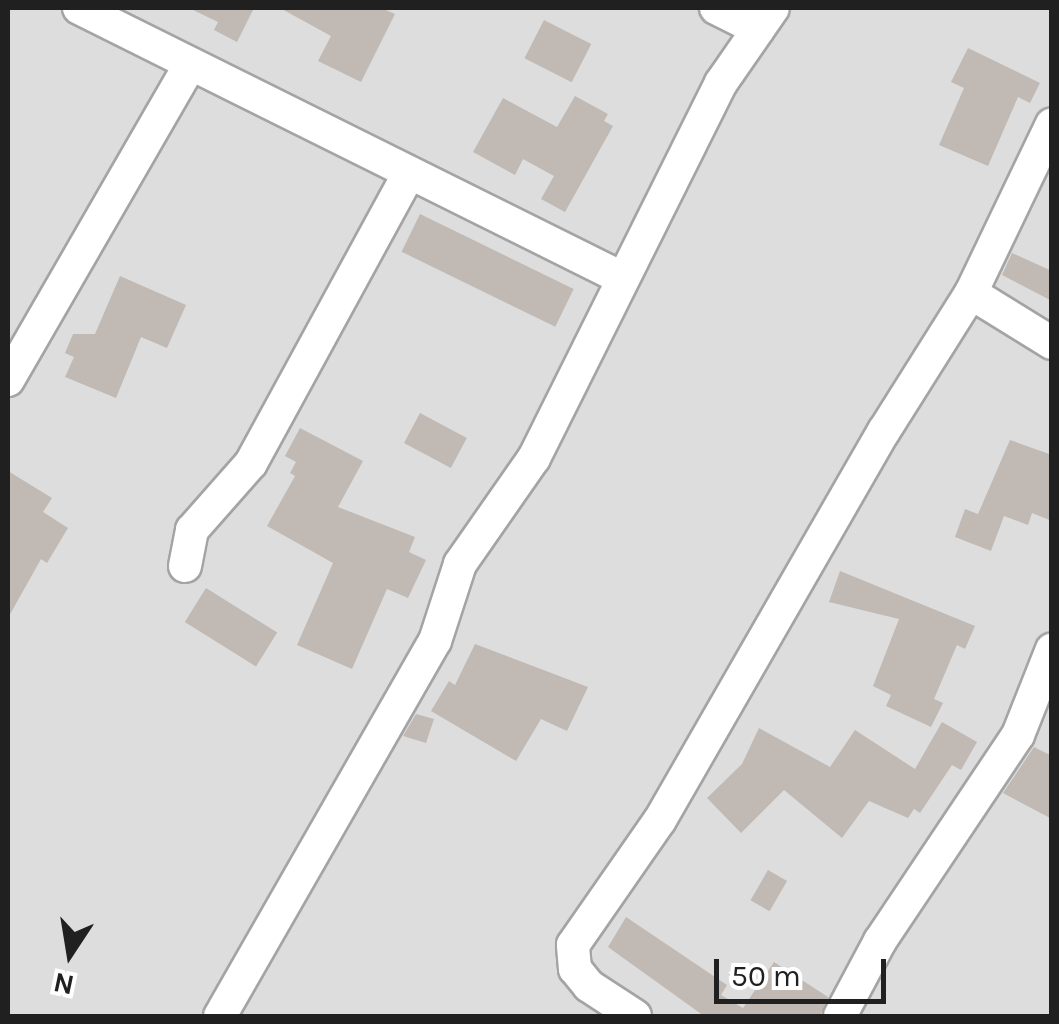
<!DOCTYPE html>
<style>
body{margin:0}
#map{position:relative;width:1059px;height:1024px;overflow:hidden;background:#f0ede7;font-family:Karla,sans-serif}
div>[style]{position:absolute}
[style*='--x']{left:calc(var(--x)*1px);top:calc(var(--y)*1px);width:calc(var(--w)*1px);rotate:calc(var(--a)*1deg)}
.residential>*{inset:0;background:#dedddd;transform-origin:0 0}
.building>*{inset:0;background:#c0b9b4;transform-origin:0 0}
.roads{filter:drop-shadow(2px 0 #a4a4a4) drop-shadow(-2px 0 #a4a4a4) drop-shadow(0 2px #a4a4a4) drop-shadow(0 -2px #a4a4a4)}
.minor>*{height:32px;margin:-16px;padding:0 16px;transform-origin:16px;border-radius:16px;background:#fff}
span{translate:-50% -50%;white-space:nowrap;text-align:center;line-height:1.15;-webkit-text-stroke:8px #fff;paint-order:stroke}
.frame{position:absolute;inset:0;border:10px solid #202020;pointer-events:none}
.north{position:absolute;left:20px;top:904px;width:100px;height:100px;-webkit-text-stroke:8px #fff;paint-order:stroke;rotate:192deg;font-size:28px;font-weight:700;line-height:40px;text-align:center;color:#202020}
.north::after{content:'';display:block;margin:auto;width:35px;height:45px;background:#202020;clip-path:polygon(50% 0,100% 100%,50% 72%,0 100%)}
.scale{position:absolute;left:714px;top:959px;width:172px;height:45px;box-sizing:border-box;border:5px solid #202020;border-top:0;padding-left:12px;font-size:30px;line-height:35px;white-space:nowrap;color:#202020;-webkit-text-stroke:8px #fff;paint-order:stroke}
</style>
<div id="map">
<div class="residential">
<i style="left:8px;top:8px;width:1043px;height:1008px"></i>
</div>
<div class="building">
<i style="clip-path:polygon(189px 8px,254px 8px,237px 42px,214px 30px,218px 22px)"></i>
<i style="clip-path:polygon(280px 8px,381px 8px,395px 14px,361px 82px,318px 61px,331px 36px)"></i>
<i style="left:544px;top:20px;width:53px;height:43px;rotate:27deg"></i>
<i style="clip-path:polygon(968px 48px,1040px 83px,1030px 103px,1018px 97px,988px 166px,939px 145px,964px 88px,951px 82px)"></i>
<i style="clip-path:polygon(575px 96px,608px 114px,604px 121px,613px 126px,565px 212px,541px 199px,554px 176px,523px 159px,515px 175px,473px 152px,503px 98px,557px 127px)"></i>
<i style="left:420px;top:214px;width:171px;height:42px;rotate:26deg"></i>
<i style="clip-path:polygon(1012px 253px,1052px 271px,1052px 301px,1002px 275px)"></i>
<i style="clip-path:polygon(120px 276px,186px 305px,167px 348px,141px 337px,116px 398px,65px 377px,74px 357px,65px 353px,73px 334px,95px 334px)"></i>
<i style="left:420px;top:413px;width:53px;height:34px;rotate:28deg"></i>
<i style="clip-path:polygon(300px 428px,363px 461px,338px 507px,415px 537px,409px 552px,426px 560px,408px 598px,387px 589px,352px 669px,297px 645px,333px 563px,267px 526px,295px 476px,290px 473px,296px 462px,285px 456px)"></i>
<i style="clip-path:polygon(1010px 440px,1052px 455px,1052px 521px,1032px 513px,1028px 525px,1004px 516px,991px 551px,955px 537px,965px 509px,978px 514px)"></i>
<i style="clip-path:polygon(8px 471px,52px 498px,43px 512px,68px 528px,47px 563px,41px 559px,8px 618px)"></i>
<i style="clip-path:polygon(840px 571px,975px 626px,965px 649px,957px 645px,934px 699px,943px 703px,931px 727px,886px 706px,891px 695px,873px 686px,899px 619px,829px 602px)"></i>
<i style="left:206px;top:588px;width:84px;height:40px;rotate:32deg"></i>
<i style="clip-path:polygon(475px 644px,588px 687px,567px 731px,541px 719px,516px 761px,431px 711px,449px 681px,455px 685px)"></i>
<i style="clip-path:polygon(416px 714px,434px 719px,426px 743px,403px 736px)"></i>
<i style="clip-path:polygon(942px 722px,977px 742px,961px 770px,952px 765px,920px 813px,914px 809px,908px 818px,869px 801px,842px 838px,784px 790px,741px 833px,707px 798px,742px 764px,759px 728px,830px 767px,855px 730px,915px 769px)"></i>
<i style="clip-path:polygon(1034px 747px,1052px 756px,1052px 819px,1003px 793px)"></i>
<i style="left:768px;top:870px;width:22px;height:35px;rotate:30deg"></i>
<i style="clip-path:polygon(626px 917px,727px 985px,721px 995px,743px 1008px,774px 962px,828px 997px,820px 1016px,704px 1016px,608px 947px)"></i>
</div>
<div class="roads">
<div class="minor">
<i style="--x:79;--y:8;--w:606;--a:26.44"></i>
<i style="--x:716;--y:8;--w:47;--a:26.6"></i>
<i style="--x:971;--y:293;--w:95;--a:31.7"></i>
<i style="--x:8;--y:380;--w:362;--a:-60"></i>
<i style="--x:185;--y:566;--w:37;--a:-79"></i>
<i style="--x:192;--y:530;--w:89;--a:-48.6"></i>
<i style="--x:251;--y:463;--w:330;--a:-61.4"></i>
<i style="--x:220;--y:1016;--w:432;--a:-60.2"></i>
<i style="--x:435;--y:641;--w:81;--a:-72"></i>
<i style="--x:460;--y:564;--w:129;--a:-55.1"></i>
<i style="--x:534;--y:458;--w:419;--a:-63.5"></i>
<i style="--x:721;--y:83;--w:91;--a:-55.3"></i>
<i style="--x:635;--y:1016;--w:55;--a:-146.9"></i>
<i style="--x:589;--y:986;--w:22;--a:-129"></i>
<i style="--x:575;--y:969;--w:24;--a:-95"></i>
<i style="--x:573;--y:945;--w:152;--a:-55.2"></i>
<i style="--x:660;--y:820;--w:449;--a:-60.1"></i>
<i style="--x:884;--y:431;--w:163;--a:-57.8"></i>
<i style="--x:971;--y:293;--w:187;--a:-64.4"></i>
<i style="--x:840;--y:1016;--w:85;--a:-61.9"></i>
<i style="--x:880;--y:941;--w:248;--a:-56.2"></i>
<i style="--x:1018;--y:735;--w:92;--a:-68.4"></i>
</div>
</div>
<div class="frame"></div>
<div class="north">N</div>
<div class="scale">50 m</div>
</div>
